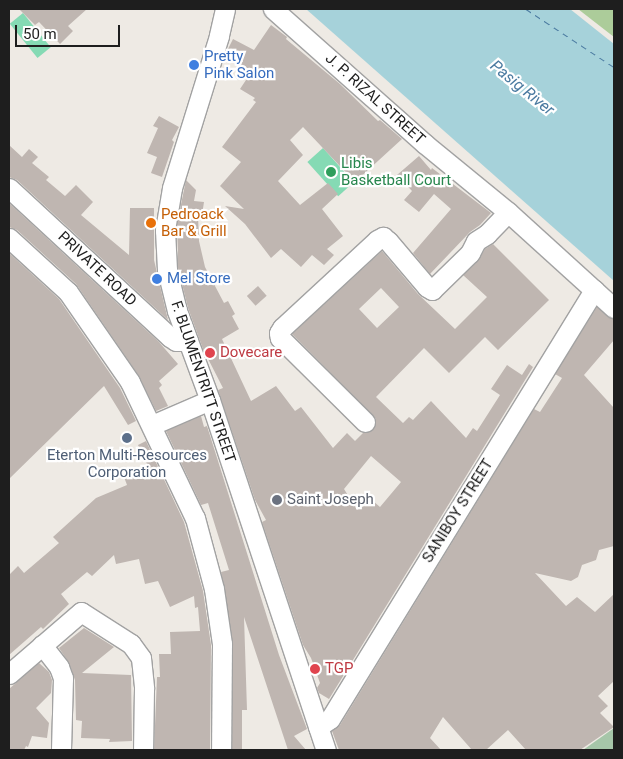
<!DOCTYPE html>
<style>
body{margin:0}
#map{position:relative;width:623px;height:759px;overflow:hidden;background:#eeeae4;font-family:Roboto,sans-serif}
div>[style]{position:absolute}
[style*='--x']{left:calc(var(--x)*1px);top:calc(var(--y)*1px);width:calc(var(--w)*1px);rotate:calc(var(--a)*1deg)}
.forest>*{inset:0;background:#accc9a}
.cemetery>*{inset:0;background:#a6c6a9}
.pitch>*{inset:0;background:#85dab4;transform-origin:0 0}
.water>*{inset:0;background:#a6d2da}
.ferry>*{height:1px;margin-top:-0.5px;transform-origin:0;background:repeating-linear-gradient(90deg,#4b7ba1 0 6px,transparent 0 11px)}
.building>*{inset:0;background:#bfb6b1;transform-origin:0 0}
.roads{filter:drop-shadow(1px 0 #a2a2a2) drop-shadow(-1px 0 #a2a2a2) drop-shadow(0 1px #a2a2a2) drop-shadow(0 -1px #a2a2a2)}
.minor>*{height:19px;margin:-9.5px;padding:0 9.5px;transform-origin:9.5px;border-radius:9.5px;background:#fff}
.dots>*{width:14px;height:14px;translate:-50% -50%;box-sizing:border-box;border:2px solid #fff;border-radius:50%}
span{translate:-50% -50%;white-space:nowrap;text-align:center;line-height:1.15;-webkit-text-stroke:4.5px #fff;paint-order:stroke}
.shop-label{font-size:15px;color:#366cbe}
.left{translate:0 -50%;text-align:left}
.street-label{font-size:15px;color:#1e1e1e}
.leisure-label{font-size:15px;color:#27864d}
.food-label{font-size:15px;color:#c56008}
.health-label{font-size:15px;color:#be3a42}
.service-label{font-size:15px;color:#4e5e75}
.worship-label{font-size:15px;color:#5b616d}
.water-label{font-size:16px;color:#4b7ba1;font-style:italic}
.frame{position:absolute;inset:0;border:10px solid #1e1e1e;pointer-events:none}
.scale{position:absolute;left:15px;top:25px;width:105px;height:22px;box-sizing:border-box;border:2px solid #1e1e1e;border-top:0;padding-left:6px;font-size:15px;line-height:18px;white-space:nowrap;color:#1e1e1e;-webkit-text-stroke:4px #fff;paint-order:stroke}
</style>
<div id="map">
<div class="forest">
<i style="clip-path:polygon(578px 9px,614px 9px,614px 37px)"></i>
</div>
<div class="cemetery">
<i style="clip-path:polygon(614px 728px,614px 750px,583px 750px)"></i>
</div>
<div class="pitch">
<i style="left:23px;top:13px;width:44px;height:17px;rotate:51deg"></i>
<i style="left:323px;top:148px;width:46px;height:21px;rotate:48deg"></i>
</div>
<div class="water">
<i style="clip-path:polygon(306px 9px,570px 9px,614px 44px,614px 281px)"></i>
</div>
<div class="ferry">
<i style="--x:526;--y:9;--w:105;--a:33.4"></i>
</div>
<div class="building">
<i style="clip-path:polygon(19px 9px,87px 9px,68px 26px,73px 31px,60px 44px,39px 22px,35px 25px)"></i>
<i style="clip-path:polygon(271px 25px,287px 37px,286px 39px,340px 84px,378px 121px,380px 120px,402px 139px,355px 182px,303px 127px,290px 140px,303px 155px,278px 181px,300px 205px,328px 183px,338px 194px,322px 209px,343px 236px,327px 249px,334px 255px,324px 265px,312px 255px,301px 267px,281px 249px,271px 258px,245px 224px,225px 206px,244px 209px,220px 186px,241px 162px,222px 147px,256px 102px,253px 100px,255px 98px,240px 89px,252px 71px,224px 57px,233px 39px,254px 50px)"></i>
<i style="clip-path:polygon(159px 116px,179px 127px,172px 140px,174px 142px,162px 177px,151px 173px,157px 157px,147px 153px,158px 128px,153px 126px)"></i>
<i style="clip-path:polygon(9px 145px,22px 157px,29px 149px,38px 157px,32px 163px,49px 177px,46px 180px,65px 196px,76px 185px,93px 202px,81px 215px,129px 255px,130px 208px,154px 208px,154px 260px,168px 320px,17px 180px,9px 177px)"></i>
<i style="clip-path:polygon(419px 156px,431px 170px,432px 168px,491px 213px,480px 225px,470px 232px,430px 274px,413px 253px,451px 209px,434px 194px,419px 212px,404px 200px,412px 191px,397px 175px)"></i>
<i style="clip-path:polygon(evenodd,186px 180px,196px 190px,194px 201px,204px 202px,202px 215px,198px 215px,199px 241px,205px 267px,224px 303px,228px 301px,235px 314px,232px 316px,239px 329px,222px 339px,251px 401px,276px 386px,295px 411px,301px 407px,333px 448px,347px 433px,355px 441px,363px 433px,373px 430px,376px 419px,292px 334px,382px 251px,418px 294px,455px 329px,487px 297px,463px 275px,478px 261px,485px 249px,493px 244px,549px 300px,498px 350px,485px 337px,449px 373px,424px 348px,376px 397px,403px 423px,409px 417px,413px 420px,431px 401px,466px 438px,473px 428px,477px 431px,500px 395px,491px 389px,507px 365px,522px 375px,529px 364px,533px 367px,329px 699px,319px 693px,317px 688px,320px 683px,311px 658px,303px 645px,262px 522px,266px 520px,255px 500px,218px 390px,223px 388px,203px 349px,188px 308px,178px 268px,178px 255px,177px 224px,186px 180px,381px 288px,399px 307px,377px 328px,359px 309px,381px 288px,186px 180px,371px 456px,401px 482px,380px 507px,373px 501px,357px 510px,344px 489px,371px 456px)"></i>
<i style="clip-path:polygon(9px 203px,159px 342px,178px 364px,159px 381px,162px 385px,159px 388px,168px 406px,156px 411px,139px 376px,76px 284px,17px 230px,9px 227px)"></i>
<i style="clip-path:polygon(9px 253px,59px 299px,120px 388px,136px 421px,128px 425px,104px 386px,9px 479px)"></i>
<i style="left:258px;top:286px;width:13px;height:15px;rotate:48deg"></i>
<i style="clip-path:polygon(597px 307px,614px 320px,614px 340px,584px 375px,614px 408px,614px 546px,599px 550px,596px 560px,582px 565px,578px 577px,571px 581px,535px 573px,566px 606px,577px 597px,595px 612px,614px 594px,614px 681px,598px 696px,608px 706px,600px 713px,614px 727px,580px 750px,526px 750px,508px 730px,486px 750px,472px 750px,443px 717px,430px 738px,441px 750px,339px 750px,332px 731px,340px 725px,534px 409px,540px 412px,562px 378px,555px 374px)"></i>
<i style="clip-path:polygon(201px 416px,204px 427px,207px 426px,279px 655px,307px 729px,294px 736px,306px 750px,288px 750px,244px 617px,247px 710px,242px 710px,242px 750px,232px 750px,233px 644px,221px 572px,229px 570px,208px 503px,201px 505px,166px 431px)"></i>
<i style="clip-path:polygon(146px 441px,184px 522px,203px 591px,211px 645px,210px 750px,154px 750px,157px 677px,160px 677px,159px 654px,171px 654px,170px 632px,200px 631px,198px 607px,195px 608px,194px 596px,170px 607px,158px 581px,145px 584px,139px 559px,116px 564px,114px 555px,92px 576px,87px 572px,61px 594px,69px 604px,43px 629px,41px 627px,9px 655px,9px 575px,18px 566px,24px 573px,59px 543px,53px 537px,96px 498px,127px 485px,124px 477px,148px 466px,138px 445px)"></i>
<i style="clip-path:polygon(84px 628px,114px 647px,82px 673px,131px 675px,132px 741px,109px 742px,110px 739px,81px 738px,82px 721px,76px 720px,75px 680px,69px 663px,59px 648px)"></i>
<i style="clip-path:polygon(39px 663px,49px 672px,52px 680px,51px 693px,36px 708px,49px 723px,47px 738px,32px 736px,28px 747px,26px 746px,24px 750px,9px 750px,9px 689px)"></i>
</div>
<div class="roads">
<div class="minor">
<i style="--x:225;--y:9;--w:28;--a:103"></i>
<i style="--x:219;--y:36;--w:159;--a:107.2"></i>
<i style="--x:172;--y:188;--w:43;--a:99.5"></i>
<i style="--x:165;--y:230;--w:40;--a:87.1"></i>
<i style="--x:167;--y:270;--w:42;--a:76.3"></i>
<i style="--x:177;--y:311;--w:95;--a:69.7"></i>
<i style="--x:210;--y:400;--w:369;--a:71.7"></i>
<i style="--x:273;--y:9;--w:203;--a:41.6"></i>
<i style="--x:425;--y:144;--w:107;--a:39.3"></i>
<i style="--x:508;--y:212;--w:143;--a:42.2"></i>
<i style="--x:9;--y:188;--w:219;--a:42.8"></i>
<i style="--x:170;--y:337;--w:7;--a:34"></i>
<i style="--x:176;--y:341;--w:12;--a:0"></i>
<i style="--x:9;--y:238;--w:80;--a:42.5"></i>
<i style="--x:68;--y:292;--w:109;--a:55.4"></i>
<i style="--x:130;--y:382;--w:151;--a:64.5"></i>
<i style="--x:195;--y:518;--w:73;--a:75"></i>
<i style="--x:214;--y:589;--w:56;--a:81.7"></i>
<i style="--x:222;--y:644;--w:106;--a:90.5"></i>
<i style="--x:365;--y:422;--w:120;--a:-135.3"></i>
<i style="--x:280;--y:338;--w:5;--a:-101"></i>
<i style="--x:279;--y:333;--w:6;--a:-59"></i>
<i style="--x:282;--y:328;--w:129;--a:-42.8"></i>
<i style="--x:377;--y:240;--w:7;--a:-27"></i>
<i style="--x:383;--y:237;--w:6;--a:39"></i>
<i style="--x:388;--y:241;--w:60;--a:49.7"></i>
<i style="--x:427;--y:287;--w:6;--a:31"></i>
<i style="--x:432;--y:290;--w:53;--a:-44.2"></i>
<i style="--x:470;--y:253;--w:13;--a:-63"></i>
<i style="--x:476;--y:241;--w:13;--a:-32"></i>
<i style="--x:487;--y:234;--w:30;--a:-46"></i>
<i style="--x:152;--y:425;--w:63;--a:-23.3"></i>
<i style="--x:42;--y:645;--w:28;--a:52"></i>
<i style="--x:59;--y:667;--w:12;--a:70"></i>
<i style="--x:63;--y:678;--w:72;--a:91.6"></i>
<i style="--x:9;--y:674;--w:95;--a:-40.7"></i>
<i style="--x:81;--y:612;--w:59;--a:32.6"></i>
<i style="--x:131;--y:644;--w:17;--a:54"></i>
<i style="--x:141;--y:658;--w:31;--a:84"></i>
<i style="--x:144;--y:689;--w:61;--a:90.9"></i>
<i style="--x:318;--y:727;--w:14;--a:-34"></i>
<i style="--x:330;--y:719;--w:504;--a:-58.39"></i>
</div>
</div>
<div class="dots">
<i style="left:194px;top:65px;background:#3f7fe0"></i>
<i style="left:331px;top:172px;background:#2e9e5b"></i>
<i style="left:151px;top:223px;background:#e8710a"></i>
<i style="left:157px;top:279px;background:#3f7fe0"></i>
<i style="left:210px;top:353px;background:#e0444e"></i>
<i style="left:127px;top:438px;background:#5c6f8a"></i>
<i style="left:277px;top:500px;background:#6b7280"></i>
<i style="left:315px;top:669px;background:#e0444e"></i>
</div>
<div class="shop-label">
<span class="left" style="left:204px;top:65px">Pretty<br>Pink Salon</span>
<span class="left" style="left:167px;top:279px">Mel Store</span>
</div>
<div class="street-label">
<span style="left:375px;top:99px;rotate:42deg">J. P. RIZAL STREET</span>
<span style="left:97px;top:269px;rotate:43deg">PRIVATE ROAD</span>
<span style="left:203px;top:382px;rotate:71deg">F. BLUMENTRITT STREET</span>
<span style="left:458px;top:511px;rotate:-58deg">SANIBOY STREET</span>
</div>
<div class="leisure-label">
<span class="left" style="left:341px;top:172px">Libis<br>Basketball Court</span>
</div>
<div class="food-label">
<span class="left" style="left:161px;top:223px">Pedroack<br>Bar &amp; Grill</span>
</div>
<div class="health-label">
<span class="left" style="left:220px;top:353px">Dovecare</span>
<span class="left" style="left:325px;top:669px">TGP</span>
</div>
<div class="service-label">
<span style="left:127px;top:464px">Eterton Multi-Resources<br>Corporation</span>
</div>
<div class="worship-label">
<span class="left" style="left:287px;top:500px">Saint Joseph</span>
</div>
<div class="water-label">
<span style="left:522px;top:88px;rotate:39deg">Pasig River</span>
</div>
<div class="frame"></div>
<div class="scale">50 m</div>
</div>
